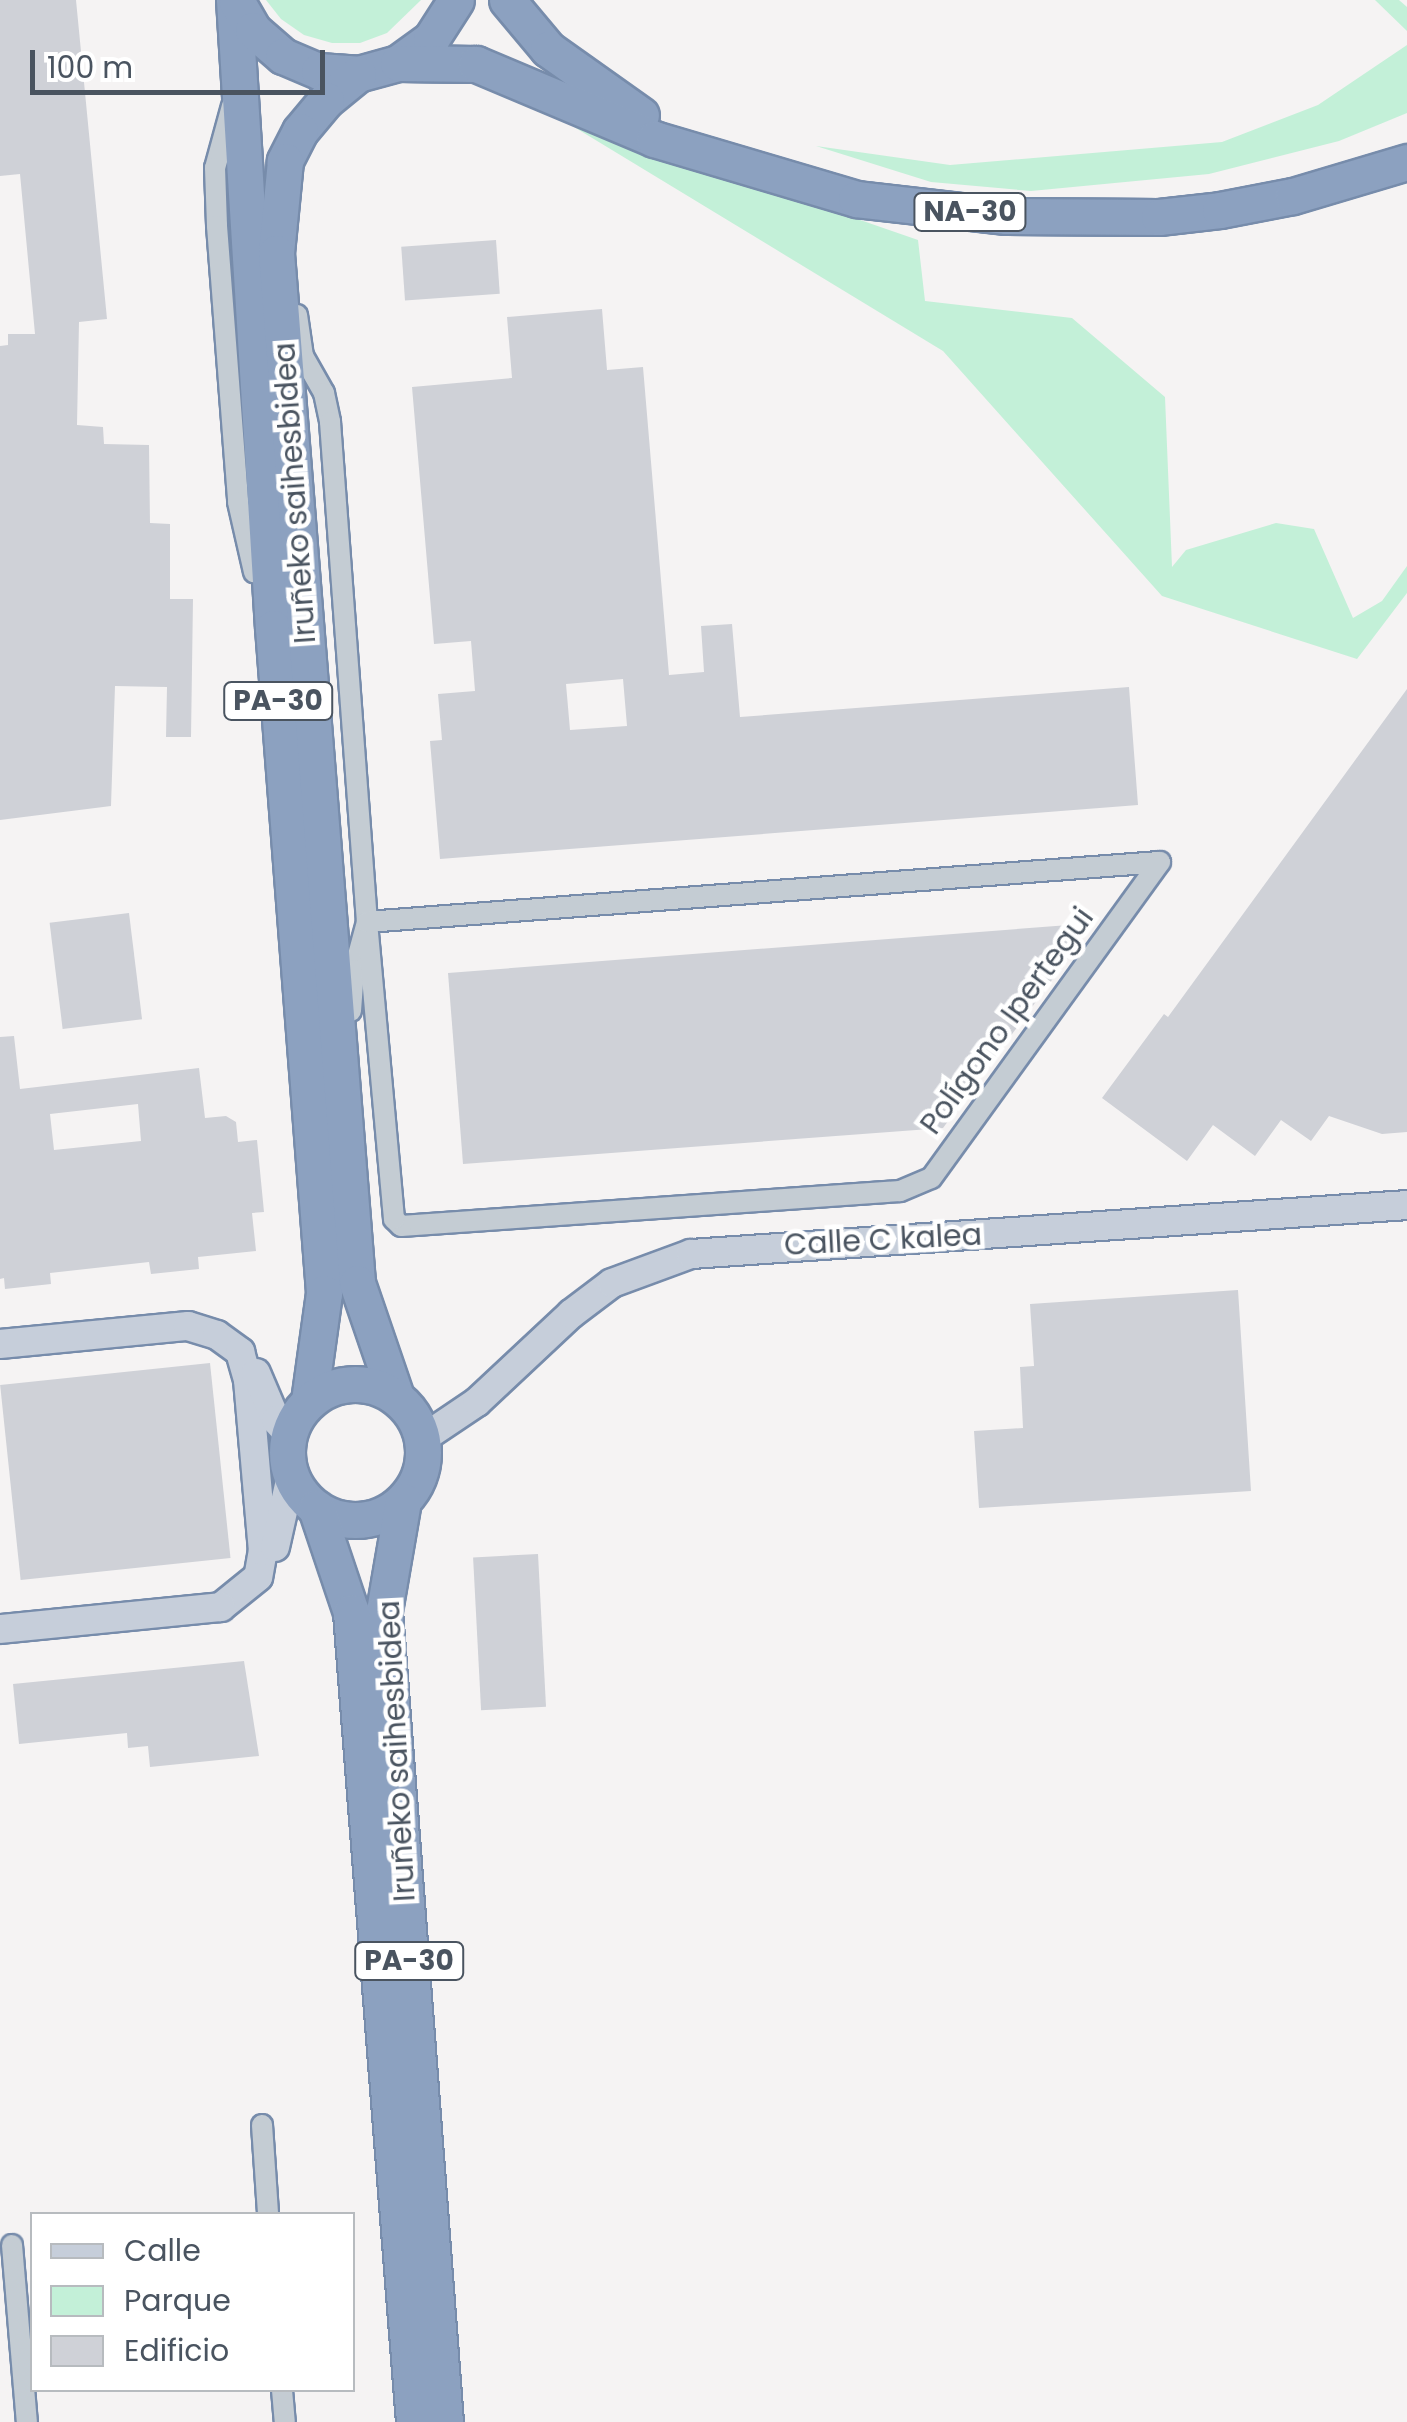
<!DOCTYPE html>
<meta charset="utf-8">
<style>
body{margin:0}
#map{position:relative;width:1407px;height:2422px;overflow:hidden;background:#f5f3f3;font-family:Poppins,sans-serif}
div>[style]{position:absolute}
[style*='--x']{left:calc(var(--x)*1px);top:calc(var(--y)*1px);width:calc(var(--w)*1px);rotate:calc(var(--a)*1deg)}
.green>*{inset:0;background:#c3f0d8}
.building>*{inset:0;background:#cfd1d7;transform-origin:0 0}
.roads{filter:drop-shadow(2px 0 #778cab) drop-shadow(-2px 0 #778cab) drop-shadow(0 2px #778cab) drop-shadow(0 -2px #778cab)}
.street>*{height:20px;margin:-10px;padding:0 10px;transform-origin:10px;border-radius:10px;background:#c4ccd3}
.secondary>*{height:28px;margin:-14px;padding:0 14px;transform-origin:14px;border-radius:14px;background:#c6ceda}
.highway>*{height:35px;margin:-17.5px;padding:0 17.5px;transform-origin:17.5px;border-radius:17.5px;background:#8ca1c0}
.highway>.ring{margin:-17.5px;padding:0;box-sizing:content-box;background:none;border:35px solid #8ca1c0;border-radius:50%}
span{translate:-50% -50%;white-space:nowrap;text-align:center;line-height:1.15;-webkit-text-stroke:9px #fff;paint-order:stroke}
.shield-label span{padding:2px 8px;background:#fff;border:2px solid;border-radius:8px;-webkit-text-stroke-width:0}
.shield-label{font-size:28px;color:#4a5460;font-weight:700}
.street-label{font-size:30px;color:#4a5460}
.legend{position:absolute;left:30px;top:2212px;width:325px;height:180px;box-sizing:border-box;background:#fff;border:2px solid #b7bbbf;margin:0;padding:12px 18px;list-style:none;font-size:30px;color:#4a5460}
.legend li{display:flex;align-items:center;gap:20px;height:50px}
.legend b{width:50px;border:2px solid #b7bbbf}
.scale{position:absolute;left:30px;top:50px;width:295px;height:45px;box-sizing:border-box;border:5px solid #4a5460;border-top:0;padding-left:12px;font-size:30px;line-height:35px;white-space:nowrap;color:#4a5460;-webkit-text-stroke:8px #fff;paint-order:stroke}
</style>
<div id="map">
<div class="green">
<i style="clip-path:polygon(266px 0,421px 0,387px 33px,360px 43px,332px 43px,304px 35px,281px 19px)"></i>
<i style="clip-path:polygon(1375px 0,1399px 0,1407px 7px,1407px 31px)"></i>
<i style="clip-path:polygon(1407px 45px,1407px 113px,1339px 141px,1209px 174px,1031px 191px,931px 182px,816px 146px,950px 165px,1222px 142px,1318px 105px)"></i>
<i style="clip-path:polygon(551px 113px,918px 240px,925px 301px,1072px 318px,1165px 397px,1172px 567px,1186px 550px,1276px 523px,1314px 529px,1353px 618px,1382px 601px,1407px 566px,1407px 593px,1357px 659px,1162px 596px,943px 351px)"></i>
</div>
<div class="building">
<i style="clip-path:polygon(0 0,76px 0,107px 319px,79px 322px,77px 425px,103px 427px,104px 444px,149px 445px,150px 523px,170px 524px,170px 599px,193px 599px,191px 737px,166px 737px,167px 687px,115px 686px,111px 806px,0 820px,0 346px,8px 345px,8px 334px,35px 334px,20px 174px,0 176px)"></i>
<i style="left:496px;top:240px;width:54px;height:95px;rotate:86deg"></i>
<i style="clip-path:polygon(evenodd,602px 309px,607px 370px,643px 367px,669px 675px,704px 672px,701px 626px,732px 624px,740px 717px,1129px 687px,1138px 805px,440px 859px,430px 741px,442px 740px,438px 694px,475px 691px,471px 641px,434px 644px,412px 387px,512px 378px,507px 317px,602px 309px,623px 679px,627px 726px,570px 730px,566px 684px,623px 679px)"></i>
<i style="clip-path:polygon(1407px 689px,1407px 1132px,1382px 1134px,1329px 1116px,1311px 1141px,1281px 1120px,1255px 1156px,1213px 1125px,1187px 1161px,1102px 1098px,1164px 1014px,1168px 1017px)"></i>
<i style="left:129px;top:913px;width:107px;height:80px;rotate:83deg"></i>
<i style="clip-path:polygon(1069px 925px,1071px 954px,943px 1128px,463px 1164px,448px 973px)"></i>
<i style="clip-path:polygon(evenodd,14px 1036px,20px 1089px,199px 1068px,205px 1118px,226px 1116px,236px 1122px,238px 1142px,257px 1140px,264px 1212px,252px 1213px,256px 1251px,198px 1257px,199px 1269px,151px 1274px,149px 1262px,50px 1273px,51px 1284px,5px 1289px,4px 1278px,0 1279px,0 1037px,14px 1036px,138px 1104px,141px 1141px,54px 1150px,50px 1114px,138px 1104px)"></i>
<i style="clip-path:polygon(1238px 1290px,1251px 1491px,979px 1508px,974px 1431px,1023px 1428px,1020px 1367px,1034px 1366px,1030px 1304px)"></i>
<i style="left:210px;top:1363px;width:196px;height:211px;rotate:84deg"></i>
<i style="left:538px;top:1554px;width:153px;height:65px;rotate:87deg"></i>
<i style="clip-path:polygon(244px 1661px,259px 1756px,150px 1767px,148px 1746px,128px 1748px,127px 1733px,19px 1744px,13px 1684px)"></i>
</div>
<div class="roads">
<div class="street">
<i style="--x:232;--y:106;--w:64;--a:105.3"></i>
<i style="--x:215;--y:168;--w:58;--a:88"></i>
<i style="--x:217;--y:226;--w:277;--a:85.6"></i>
<i style="--x:238;--y:502;--w:72;--a:77.1"></i>
<i style="--x:297;--y:315;--w:41;--a:81.7"></i>
<i style="--x:303;--y:356;--w:43;--a:60.4"></i>
<i style="--x:324;--y:393;--w:30;--a:78"></i>
<i style="--x:330;--y:422;--w:501;--a:85.77"></i>
<i style="--x:367;--y:922;--w:50;--a:105.2"></i>
<i style="--x:354;--y:970;--w:41;--a:94.2"></i>
<i style="--x:1160;--y:862;--w:390;--a:125.9"></i>
<i style="--x:931;--y:1178;--w:34;--a:157"></i>
<i style="--x:900;--y:1191;--w:500;--a:175.99"></i>
<i style="--x:401;--y:1226;--w:10;--a:-135"></i>
<i style="--x:394;--y:1219;--w:298;--a:-95.2"></i>
<i style="--x:367;--y:922;--w:795;--a:-4.33"></i>
<i style="--x:262;--y:2125;--w:89;--a:86.1"></i>
<i style="--x:12;--y:2245;--w:178;--a:85.2"></i>
<i style="--x:282;--y:2390;--w:32;--a:85"></i>
</div>
<div class="secondary">
<i style="--x:0;--y:1344;--w:189;--a:-5.5"></i>
<i style="--x:188;--y:1326;--w:30;--a:17"></i>
<i style="--x:217;--y:1335;--w:29;--a:36"></i>
<i style="--x:240;--y:1352;--w:29;--a:74"></i>
<i style="--x:248;--y:1380;--w:171;--a:85"></i>
<i style="--x:263;--y:1550;--w:27;--a:100"></i>
<i style="--x:258;--y:1577;--w:48;--a:141"></i>
<i style="--x:221;--y:1607;--w:222;--a:174.3"></i>
<i style="--x:256;--y:1373;--w:51;--a:66.9"></i>
<i style="--x:276;--y:1420;--w:18;--a:49"></i>
<i style="--x:422;--y:1439;--w:66;--a:-33.9"></i>
<i style="--x:477;--y:1402;--w:129;--a:-43.1"></i>
<i style="--x:571;--y:1314;--w:51;--a:-37.1"></i>
<i style="--x:612;--y:1283;--w:84;--a:-20.2"></i>
<i style="--x:691;--y:1254;--w:718;--a:-3.91"></i>
<i style="--x:275;--y:1547;--w:73;--a:-77.3"></i>
</div>
<div class="highway">
<i style="--x:234;--y:0;--w:629;--a:86.45"></i>
<i style="--x:273;--y:628;--w:667;--a:85.61"></i>
<i style="--x:324;--y:1293;--w:109;--a:97.9"></i>
<i style="--x:507;--y:0;--w:64;--a:50.1"></i>
<i style="--x:548;--y:49;--w:114;--a:35.4"></i>
<i style="--x:237;--y:2;--w:32;--a:60"></i>
<i style="--x:253;--y:30;--w:40;--a:41"></i>
<i style="--x:283;--y:56;--w:39;--a:23"></i>
<i style="--x:319;--y:71;--w:39;--a:4"></i>
<i style="--x:358;--y:74;--w:41;--a:-15.4"></i>
<i style="--x:398;--y:63;--w:41;--a:-36"></i>
<i style="--x:431;--y:39;--w:46;--a:-57.3"></i>
<i style="--x:398;--y:63;--w:78;--a:0.7"></i>
<i style="--x:476;--y:64;--w:193;--a:22.8"></i>
<i style="--x:654;--y:139;--w:211;--a:16.5"></i>
<i style="--x:856;--y:199;--w:151;--a:6.5"></i>
<i style="--x:1006;--y:216;--w:153;--a:0.4"></i>
<i style="--x:1159;--y:217;--w:61;--a:-6.5"></i>
<i style="--x:1220;--y:210;--w:74;--a:-10.9"></i>
<i style="--x:1293;--y:196;--w:119;--a:-16.6"></i>
<i style="--x:358;--y:74;--w:41;--a:140.9"></i>
<i style="--x:326;--y:100;--w:40;--a:130"></i>
<i style="--x:300;--y:131;--w:34;--a:117"></i>
<i style="--x:285;--y:161;--w:92;--a:95.6"></i>
<i style="--x:276;--y:253;--w:1033;--a:85.5"></i>
<i style="--x:357;--y:1283;--w:120;--a:71.1"></i>
<i class="ring" style="left:287px;top:1384px;width:101px;height:101px"></i>
<i style="--x:403;--y:1501;--w:112;--a:99.8"></i>
<i style="--x:384;--y:1611;--w:813;--a:85.7"></i>
<i style="--x:316;--y:1508;--w:110;--a:71.4"></i>
<i style="--x:351;--y:1612;--w:812;--a:85.55"></i>
</div>
</div>
<div class="shield-label">
<span style="left:970px;top:212px">NA-30</span>
<span style="left:278px;top:701px">PA-30</span>
<span style="left:409px;top:1961px">PA-30</span>
</div>
<div class="street-label">
<span style="left:295px;top:493px;rotate:-94deg">Iruñeko saihesbidea</span>
<span style="left:1007px;top:1021px;rotate:-54deg">Polígono Ipertegui</span>
<span style="left:883px;top:1240px;rotate:-3deg">Calle C kalea</span>
<span style="left:397px;top:1751px;rotate:-93deg">Iruñeko saihesbidea</span>
</div>
<ul class="legend">
<li><b style="height:12px;background:#c6ceda"></b>Calle</li>
<li><b style="height:28px;background:#c3f0d8"></b>Parque</li>
<li><b style="height:28px;background:#cfd1d7"></b>Edificio</li>
</ul>
<div class="scale">100 m</div>
</div>
